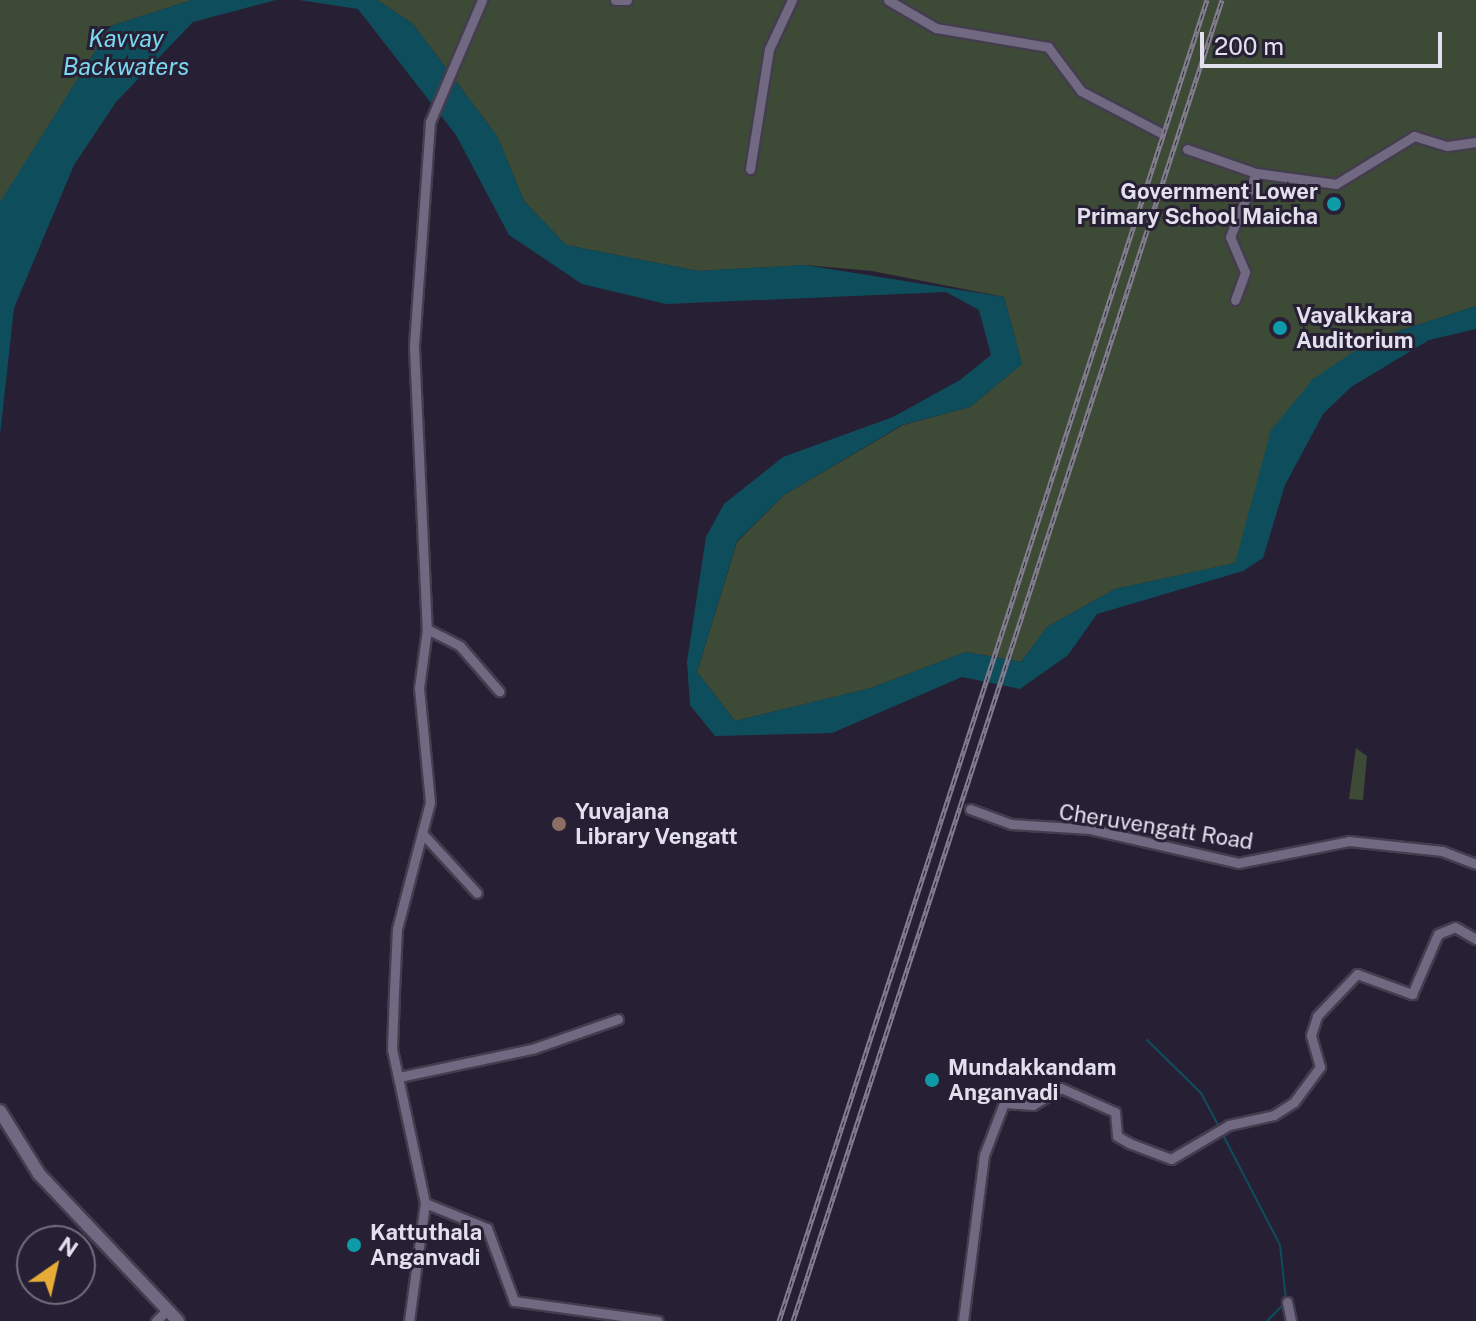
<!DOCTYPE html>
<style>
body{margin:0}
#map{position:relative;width:1476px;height:1321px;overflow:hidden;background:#272035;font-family:"Public Sans",sans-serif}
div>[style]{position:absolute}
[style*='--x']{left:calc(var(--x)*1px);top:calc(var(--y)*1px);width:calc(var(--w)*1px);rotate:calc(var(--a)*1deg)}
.green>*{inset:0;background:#3c4a36}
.water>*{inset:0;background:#0e4e5c}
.stream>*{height:2px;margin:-1px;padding:0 1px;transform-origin:1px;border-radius:1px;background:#0e4e5c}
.roads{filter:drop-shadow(2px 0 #433d4e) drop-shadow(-2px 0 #433d4e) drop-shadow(0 2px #433d4e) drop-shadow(0 -2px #433d4e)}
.minor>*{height:9px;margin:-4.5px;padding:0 4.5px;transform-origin:4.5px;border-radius:4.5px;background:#706981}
.tertiary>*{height:12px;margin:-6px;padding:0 6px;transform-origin:6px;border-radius:6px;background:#706981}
.rail>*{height:5px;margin-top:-2.5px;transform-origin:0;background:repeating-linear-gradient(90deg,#272035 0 6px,#837e8f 0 12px);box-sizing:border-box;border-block:2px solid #837e8f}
.dots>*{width:22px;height:22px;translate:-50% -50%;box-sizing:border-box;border:4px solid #272035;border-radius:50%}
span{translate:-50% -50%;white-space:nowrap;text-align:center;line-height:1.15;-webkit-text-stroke:6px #272035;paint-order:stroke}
.poi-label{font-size:22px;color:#e3e0ee;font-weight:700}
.right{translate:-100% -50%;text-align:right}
.left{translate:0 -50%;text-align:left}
.street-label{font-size:22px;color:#e3e0ee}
.water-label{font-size:24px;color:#7bd8f0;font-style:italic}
.north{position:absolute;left:16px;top:1225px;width:80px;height:80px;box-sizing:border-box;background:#272035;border:2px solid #726d7f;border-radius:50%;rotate:34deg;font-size:22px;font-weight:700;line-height:32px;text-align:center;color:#e3e0ee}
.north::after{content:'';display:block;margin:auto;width:28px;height:36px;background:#e7ac37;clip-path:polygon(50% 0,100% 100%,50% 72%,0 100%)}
.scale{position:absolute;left:1200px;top:32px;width:242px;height:36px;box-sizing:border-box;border:4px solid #e3e0ee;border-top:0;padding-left:10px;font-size:24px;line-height:28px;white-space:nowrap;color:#e3e0ee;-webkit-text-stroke:6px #272035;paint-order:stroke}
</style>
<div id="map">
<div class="green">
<i style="clip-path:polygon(0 0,192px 0,111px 26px,0 203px)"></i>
<i style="clip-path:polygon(377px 0,1476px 0,1476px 306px,1371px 340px,1256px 498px,1236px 563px,1115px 589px,1047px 627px,1021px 662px,966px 652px,871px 688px,735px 721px,697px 672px,737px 542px,784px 495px,903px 425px,970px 407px,1022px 364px,1004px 297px,872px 271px,805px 265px,698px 271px,566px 245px,524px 201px,497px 136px,413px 24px)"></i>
<i style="clip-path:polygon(1356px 748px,1367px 756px,1363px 800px,1349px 799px)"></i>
</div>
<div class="water">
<i style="clip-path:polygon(192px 0,276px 0,193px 22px,116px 102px,74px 165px,14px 308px,0 435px,0 202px,111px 26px)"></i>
<i style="clip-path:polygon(299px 0,377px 0,413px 24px,497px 136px,524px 201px,566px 245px,698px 271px,805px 265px,1004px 297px,1022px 364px,970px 407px,902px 425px,784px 495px,737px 541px,697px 672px,735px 721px,871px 688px,966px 652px,1021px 662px,1047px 627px,1115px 589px,1235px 563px,1271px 430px,1313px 379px,1371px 340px,1476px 306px,1476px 329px,1429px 340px,1351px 387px,1323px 414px,1285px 485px,1263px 558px,1243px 571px,1097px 614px,1068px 655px,1020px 689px,962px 677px,832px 733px,715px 736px,690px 705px,687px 662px,706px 537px,724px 504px,783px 457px,893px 417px,960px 380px,991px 355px,979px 310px,946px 292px,666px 304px,582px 284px,509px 235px,456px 135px,358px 9px)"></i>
</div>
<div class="stream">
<i style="--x:1147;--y:1040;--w:76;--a:44.5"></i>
<i style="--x:1201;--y:1093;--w:38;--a:62"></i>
<i style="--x:1222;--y:1133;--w:126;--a:62.6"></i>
<i style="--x:1280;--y:1245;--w:54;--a:83.7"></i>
<i style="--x:1267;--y:1321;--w:23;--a:-45"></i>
</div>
<div class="roads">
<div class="minor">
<i style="--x:482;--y:0;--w:133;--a:113.1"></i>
<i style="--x:430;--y:122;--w:226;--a:94.1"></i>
<i style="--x:414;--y:347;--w:282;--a:87.4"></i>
<i style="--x:427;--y:629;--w:37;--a:27"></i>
<i style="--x:460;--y:646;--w:60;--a:49.1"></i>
<i style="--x:615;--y:0;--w:12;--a:0"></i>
<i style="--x:888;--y:0;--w:56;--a:30.3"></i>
<i style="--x:936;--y:28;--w:114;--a:9.6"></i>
<i style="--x:1048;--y:47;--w:55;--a:53.1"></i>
<i style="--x:1081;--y:91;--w:90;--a:27.7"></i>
<i style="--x:1187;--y:149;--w:73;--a:19.2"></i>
<i style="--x:1256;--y:173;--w:81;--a:7.8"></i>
<i style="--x:1336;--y:184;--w:92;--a:-31.6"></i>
<i style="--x:1414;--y:136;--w:34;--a:17"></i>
<i style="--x:1447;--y:146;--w:29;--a:-8"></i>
<i style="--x:750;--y:169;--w:121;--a:-81"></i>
<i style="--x:769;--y:49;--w:54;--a:-64.9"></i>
<i style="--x:1235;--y:300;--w:30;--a:-70"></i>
<i style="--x:1245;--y:272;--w:38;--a:-113"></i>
<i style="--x:1230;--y:237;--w:69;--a:-67.9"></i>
<i style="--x:970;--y:809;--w:44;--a:20.1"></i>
<i style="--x:1011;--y:824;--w:79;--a:3.6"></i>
<i style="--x:1090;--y:829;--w:152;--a:12.9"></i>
<i style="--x:1238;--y:863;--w:113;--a:-11.2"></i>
<i style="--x:1349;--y:841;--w:94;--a:6.1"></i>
<i style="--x:1442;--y:851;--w:36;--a:21"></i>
<i style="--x:422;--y:833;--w:81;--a:47.5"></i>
<i style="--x:399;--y:1077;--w:136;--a:-11.9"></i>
<i style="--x:532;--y:1049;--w:91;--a:-19.2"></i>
<i style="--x:425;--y:1203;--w:67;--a:22"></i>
<i style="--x:487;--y:1228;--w:78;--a:69.7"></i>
<i style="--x:514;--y:1301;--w:145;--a:7.9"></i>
<i style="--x:1287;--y:1302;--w:19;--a:78"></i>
<i style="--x:156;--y:1321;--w:16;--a:-45"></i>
<i style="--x:409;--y:1321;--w:119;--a:-82.3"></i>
<i style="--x:425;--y:1203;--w:157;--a:-102.1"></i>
<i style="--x:392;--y:1049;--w:57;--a:-88"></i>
<i style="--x:394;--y:992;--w:63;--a:-87.3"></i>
<i style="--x:397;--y:929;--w:131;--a:-75.4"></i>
<i style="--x:430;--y:802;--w:115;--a:-95.5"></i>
<i style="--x:419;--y:688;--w:60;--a:-82.3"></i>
<i style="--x:963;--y:1321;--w:167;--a:-82.8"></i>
<i style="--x:984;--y:1155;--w:56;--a:-69"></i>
<i style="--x:1004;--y:1103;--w:29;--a:4"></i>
<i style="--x:1033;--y:1105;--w:33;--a:-31"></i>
<i style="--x:1061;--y:1088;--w:59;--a:24"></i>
<i style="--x:1115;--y:1112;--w:24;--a:85"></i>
<i style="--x:1117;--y:1136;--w:14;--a:30"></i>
<i style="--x:1129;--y:1143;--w:45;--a:20.9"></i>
<i style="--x:1171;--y:1159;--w:67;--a:-30.4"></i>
<i style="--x:1229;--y:1125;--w:46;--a:-12.5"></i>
<i style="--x:1274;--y:1115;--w:24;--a:-33"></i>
<i style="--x:1294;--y:1102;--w:44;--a:-53.4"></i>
<i style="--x:1320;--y:1067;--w:33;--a:-106"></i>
<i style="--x:1311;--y:1035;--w:20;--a:-72"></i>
<i style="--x:1317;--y:1016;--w:58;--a:-46.4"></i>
<i style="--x:1357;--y:974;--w:59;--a:20"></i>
<i style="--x:1412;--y:994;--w:65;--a:-66.6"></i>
<i style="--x:1438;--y:934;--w:18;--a:-22"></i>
<i style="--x:1455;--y:927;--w:24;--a:30"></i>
</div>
<div class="tertiary">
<i style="--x:0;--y:1111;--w:74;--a:58.2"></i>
<i style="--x:39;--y:1174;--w:202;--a:46.6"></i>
</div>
</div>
<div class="rail">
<i style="--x:779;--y:1321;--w:1389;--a:-72.05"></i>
<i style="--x:793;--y:1321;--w:1389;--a:-72.01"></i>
</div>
<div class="dots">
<i style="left:1334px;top:204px;background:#0f9aa8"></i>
<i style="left:1280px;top:328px;background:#0f9aa8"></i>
<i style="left:559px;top:824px;background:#8d6e63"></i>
<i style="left:932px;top:1080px;background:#0f9aa8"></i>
<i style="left:354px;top:1245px;background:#0f9aa8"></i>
</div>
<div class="poi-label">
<span class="right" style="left:1318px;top:204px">Government Lower<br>Primary School Maicha</span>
<span class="left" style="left:1296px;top:328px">Vayalkkara<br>Auditorium</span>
<span class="left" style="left:575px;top:824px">Yuvajana<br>Library Vengatt</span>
<span class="left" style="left:948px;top:1080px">Mundakkandam<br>Anganvadi</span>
<span class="left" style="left:370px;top:1245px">Kattuthala<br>Anganvadi</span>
</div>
<div class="street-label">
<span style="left:1156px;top:827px;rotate:9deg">Cheruvengatt Road</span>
</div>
<div class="water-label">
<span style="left:126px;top:53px">Kavvay<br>Backwaters</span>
</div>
<div class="north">N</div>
<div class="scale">200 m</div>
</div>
